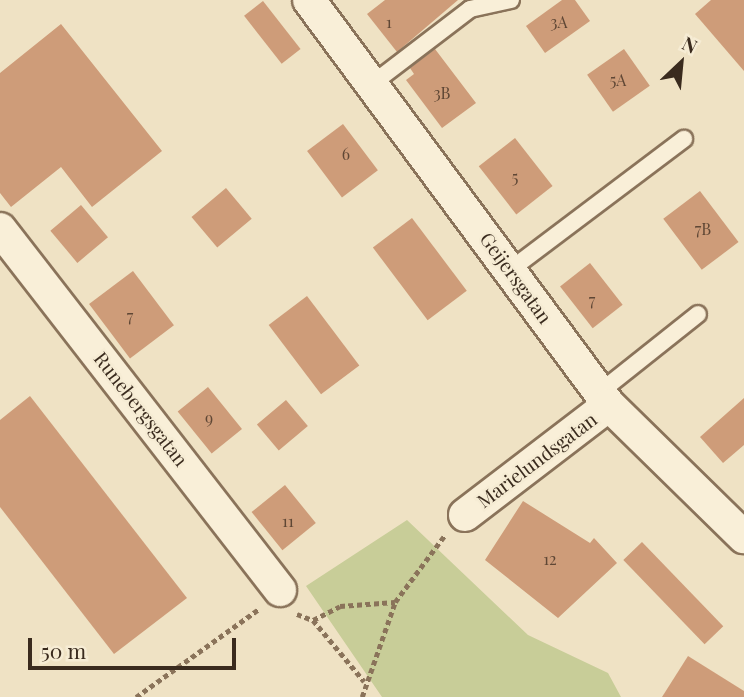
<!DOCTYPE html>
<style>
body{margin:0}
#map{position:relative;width:744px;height:697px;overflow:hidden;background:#efe2c4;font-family:"Playfair Display",serif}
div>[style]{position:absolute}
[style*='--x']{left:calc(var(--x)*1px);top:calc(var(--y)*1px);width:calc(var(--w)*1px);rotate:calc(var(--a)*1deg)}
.green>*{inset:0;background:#c8cd98}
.building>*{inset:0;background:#ce9c79;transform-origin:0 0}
.path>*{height:4.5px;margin-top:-2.25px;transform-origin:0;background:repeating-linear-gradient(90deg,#8a735a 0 5px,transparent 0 8.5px)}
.roads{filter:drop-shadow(2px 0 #8a735a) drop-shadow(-2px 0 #8a735a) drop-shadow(0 2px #8a735a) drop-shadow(0 -2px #8a735a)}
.lane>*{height:16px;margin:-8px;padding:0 8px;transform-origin:8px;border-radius:8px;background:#f9efd8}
.street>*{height:32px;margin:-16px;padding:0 16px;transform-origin:16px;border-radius:16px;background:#f9efd8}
span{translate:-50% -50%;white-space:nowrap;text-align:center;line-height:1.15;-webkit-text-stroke:5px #f6ecd4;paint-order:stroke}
.number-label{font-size:16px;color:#5f4735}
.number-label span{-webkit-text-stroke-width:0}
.street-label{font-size:19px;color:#3a2b1e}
.north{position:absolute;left:646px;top:28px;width:70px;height:70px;-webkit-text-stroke:5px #f6ecd4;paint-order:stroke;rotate:26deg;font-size:19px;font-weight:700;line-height:28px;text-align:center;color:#3a2b1e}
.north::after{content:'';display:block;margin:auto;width:24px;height:32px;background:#3a2b1e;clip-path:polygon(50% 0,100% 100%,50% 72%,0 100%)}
.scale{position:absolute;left:28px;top:638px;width:208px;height:32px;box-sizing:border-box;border:4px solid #3a2b1e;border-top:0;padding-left:9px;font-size:21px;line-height:24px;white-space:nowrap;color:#3a2b1e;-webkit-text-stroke:5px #f6ecd4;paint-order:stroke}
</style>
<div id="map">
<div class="green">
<i style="clip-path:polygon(407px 520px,528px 635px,608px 673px,621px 697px,382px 697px,306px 586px)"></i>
</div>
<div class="building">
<i style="clip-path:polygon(385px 0,458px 0,397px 52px,367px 14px)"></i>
<i style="clip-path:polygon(562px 0,575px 0,590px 21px,545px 53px,526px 26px)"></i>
<i style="clip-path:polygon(711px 0,744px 0,744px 71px,695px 14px)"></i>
<i style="left:263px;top:1px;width:61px;height:24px;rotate:52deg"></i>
<i style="clip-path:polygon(61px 24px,162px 151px,92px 207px,61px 167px,11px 207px,0 193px,0 73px)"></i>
<i style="clip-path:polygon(435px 49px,476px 103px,442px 128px,406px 80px,414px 74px,410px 68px)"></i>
<i style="left:624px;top:49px;width:45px;height:45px;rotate:55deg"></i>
<i style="left:343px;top:124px;width:58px;height:45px;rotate:53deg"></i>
<i style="left:515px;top:138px;width:61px;height:46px;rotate:52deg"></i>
<i style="left:226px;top:188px;width:40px;height:45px;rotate:50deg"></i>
<i style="left:700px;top:191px;width:64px;height:46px;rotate:53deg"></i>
<i style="left:81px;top:205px;width:42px;height:40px;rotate:50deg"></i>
<i style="left:412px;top:218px;width:91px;height:49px;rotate:53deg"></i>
<i style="left:590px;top:263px;width:53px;height:38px;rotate:52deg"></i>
<i style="left:133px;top:271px;width:68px;height:55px;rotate:53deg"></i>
<i style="left:307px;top:296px;width:87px;height:48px;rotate:53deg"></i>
<i style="left:208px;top:387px;width:54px;height:39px;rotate:51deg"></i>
<i style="clip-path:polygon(30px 396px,187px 598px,114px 654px,0 507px,0 420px)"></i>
<i style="clip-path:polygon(744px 398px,744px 445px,723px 463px,700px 437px)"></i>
<i style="left:286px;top:400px;width:34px;height:38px;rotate:50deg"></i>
<i style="left:285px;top:485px;width:49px;height:43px;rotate:51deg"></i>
<i style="clip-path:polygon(523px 501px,590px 543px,594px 538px,617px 563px,558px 618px,485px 560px)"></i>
<i style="left:642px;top:542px;width:117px;height:26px;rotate:46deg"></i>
<i style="clip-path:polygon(688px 656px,744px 691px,744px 697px,662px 697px)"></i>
</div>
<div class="path">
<i style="--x:297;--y:614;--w:17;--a:21"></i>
<i style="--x:313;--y:620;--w:80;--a:50.1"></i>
<i style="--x:313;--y:620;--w:30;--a:-27"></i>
<i style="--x:340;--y:606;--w:55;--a:-4.2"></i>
<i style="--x:136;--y:697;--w:151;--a:-35.6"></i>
<i style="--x:362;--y:697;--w:101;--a:-70.8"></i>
<i style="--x:395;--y:602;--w:84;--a:-53.3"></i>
</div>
<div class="roads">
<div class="lane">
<i style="--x:372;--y:84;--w:123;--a:-37.4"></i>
<i style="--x:470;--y:9;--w:42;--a:-12.4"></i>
<i style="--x:510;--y:270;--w:218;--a:-37"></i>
<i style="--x:600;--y:392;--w:125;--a:-38.5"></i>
</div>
<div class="street">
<i style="--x:309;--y:0;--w:504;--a:53.47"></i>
<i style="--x:609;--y:405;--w:189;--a:44.4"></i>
<i style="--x:0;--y:229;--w:457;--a:52.2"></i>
<i style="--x:465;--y:515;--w:181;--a:-37.4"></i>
</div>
</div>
<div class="number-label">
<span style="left:389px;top:22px">1</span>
<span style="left:559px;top:22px">3A</span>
<span style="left:618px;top:80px">5A</span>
<span style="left:442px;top:93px">3B</span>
<span style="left:346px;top:154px">6</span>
<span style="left:515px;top:177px">5</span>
<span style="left:703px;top:229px">7B</span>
<span style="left:592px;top:300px">7</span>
<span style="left:130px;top:316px">7</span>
<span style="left:209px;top:418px">9</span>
<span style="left:288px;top:521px">11</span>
<span style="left:550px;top:559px">12</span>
</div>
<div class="street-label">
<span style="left:516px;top:278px;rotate:54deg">Geijersgatan</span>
<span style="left:141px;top:409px;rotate:52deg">Runebergsgatan</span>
<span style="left:537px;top:460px;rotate:-37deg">Marielundsgatan</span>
</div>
<div class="north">N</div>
<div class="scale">50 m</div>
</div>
